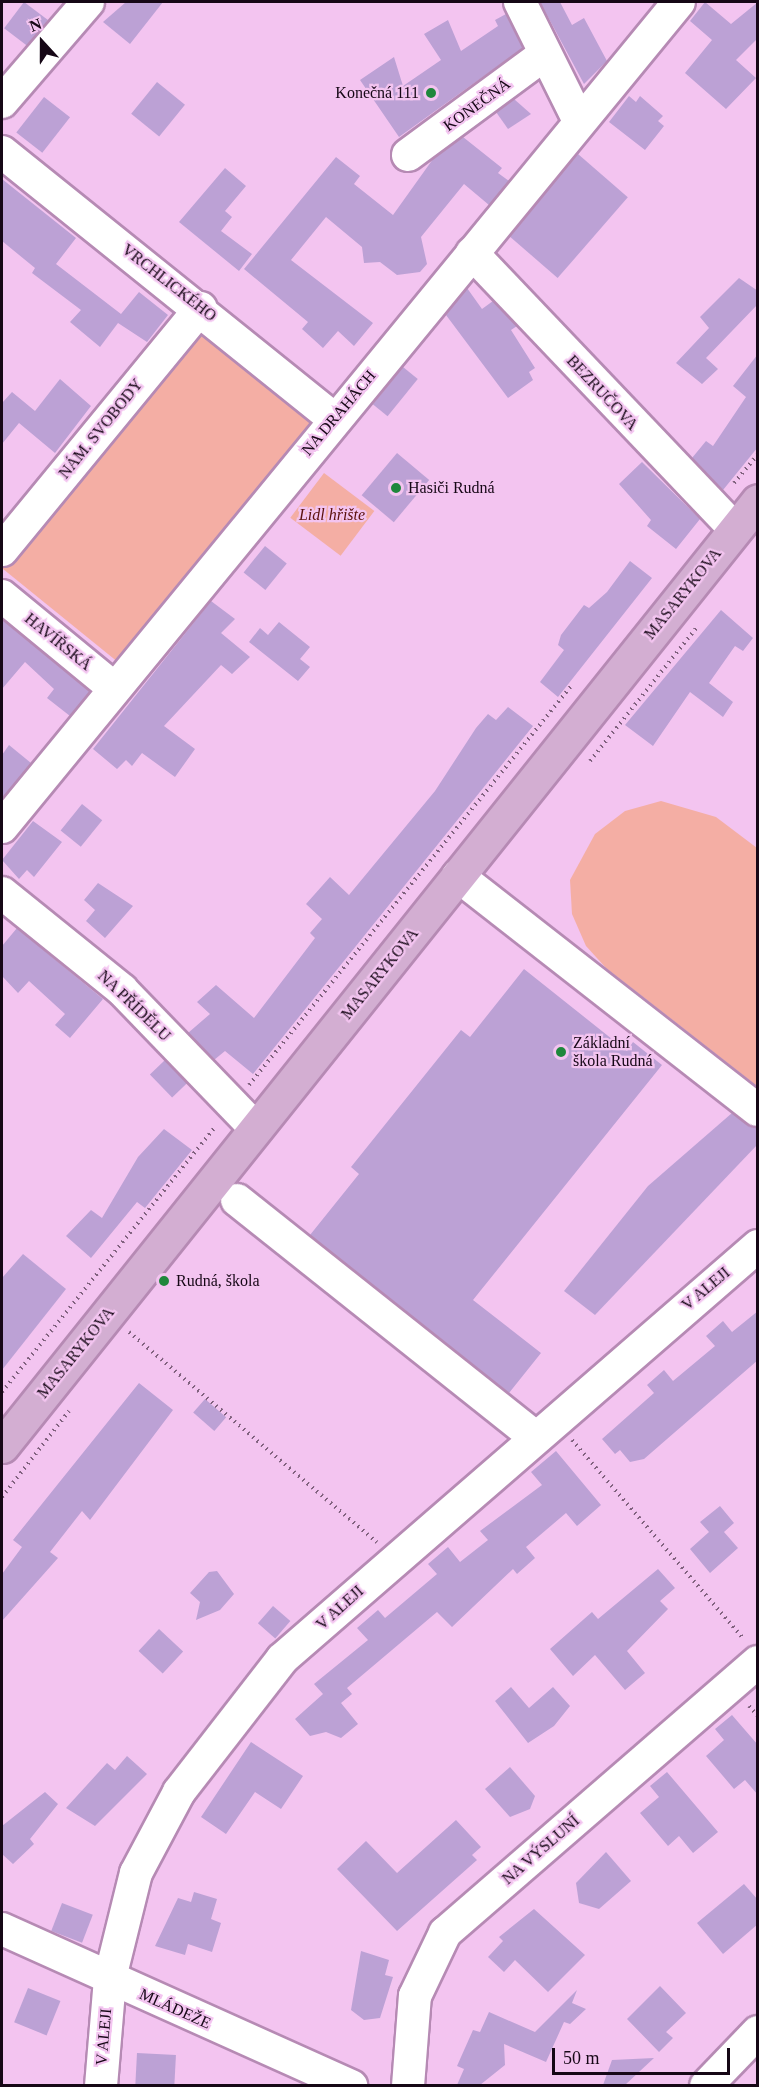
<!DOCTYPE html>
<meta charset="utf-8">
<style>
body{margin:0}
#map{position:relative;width:759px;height:2087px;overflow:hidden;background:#f3c4f0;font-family:Georgia,serif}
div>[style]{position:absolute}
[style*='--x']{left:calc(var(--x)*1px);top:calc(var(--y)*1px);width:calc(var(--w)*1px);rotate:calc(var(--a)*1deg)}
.green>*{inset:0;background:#f4aea4;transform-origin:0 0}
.building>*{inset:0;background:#bca1d5;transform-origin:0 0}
.path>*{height:4px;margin-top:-2px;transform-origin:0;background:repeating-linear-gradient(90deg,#80617e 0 1.5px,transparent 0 6px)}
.roads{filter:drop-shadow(2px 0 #b68ab4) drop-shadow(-2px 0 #b68ab4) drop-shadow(0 2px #b68ab4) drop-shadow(0 -2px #b68ab4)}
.minor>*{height:32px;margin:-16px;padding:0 16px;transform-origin:16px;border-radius:16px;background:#fff}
.major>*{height:33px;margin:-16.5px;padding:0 16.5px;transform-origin:16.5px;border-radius:16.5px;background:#d3aed2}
.dots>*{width:16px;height:16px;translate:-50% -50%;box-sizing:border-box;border:3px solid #f3c4f0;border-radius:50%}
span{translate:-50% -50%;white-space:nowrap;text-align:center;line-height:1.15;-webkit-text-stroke:4.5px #f3c4f0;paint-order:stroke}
.poi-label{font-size:16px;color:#160716}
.right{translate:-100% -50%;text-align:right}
.left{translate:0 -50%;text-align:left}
.street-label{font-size:16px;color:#160716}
.park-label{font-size:16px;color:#5a100c;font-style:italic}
.frame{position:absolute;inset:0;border:3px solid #160716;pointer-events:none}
.north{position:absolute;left:12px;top:12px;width:60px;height:60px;-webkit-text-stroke:4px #f3c4f0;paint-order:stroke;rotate:339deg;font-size:16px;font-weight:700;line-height:24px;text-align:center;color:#160716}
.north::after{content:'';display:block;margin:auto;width:21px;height:27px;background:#160716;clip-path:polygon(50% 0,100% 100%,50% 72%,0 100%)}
.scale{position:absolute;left:552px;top:2048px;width:178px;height:27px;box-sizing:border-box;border:3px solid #160716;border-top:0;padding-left:8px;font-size:18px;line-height:21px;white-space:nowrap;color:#160716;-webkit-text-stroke:4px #f3c4f0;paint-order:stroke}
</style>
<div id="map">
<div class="green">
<i style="left:196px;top:329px;width:148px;height:308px;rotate:39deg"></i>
<i style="left:324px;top:473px;width:63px;height:56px;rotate:37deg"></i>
<i style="clip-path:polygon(661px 801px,716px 817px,757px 848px,757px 1086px,606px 968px,586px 946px,572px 914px,570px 880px,595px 834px,625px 811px)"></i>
</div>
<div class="building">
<i style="left:24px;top:2px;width:30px;height:33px;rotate:37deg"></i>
<i style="clip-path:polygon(126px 2px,163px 2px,130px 44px,103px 22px)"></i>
<i style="clip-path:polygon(540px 2px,560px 2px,572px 25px,584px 18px,607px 61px,584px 84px)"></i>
<i style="clip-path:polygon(705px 2px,731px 24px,758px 2px,758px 38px,736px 60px,756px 78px,726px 109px,685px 73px,712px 40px,690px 21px)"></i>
<i style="clip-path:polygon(506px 14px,523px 48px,399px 137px,360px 80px,394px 57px,403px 86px,441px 60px,424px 34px,448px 20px,461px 51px,498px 26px,495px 20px)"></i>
<i style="left:157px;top:82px;width:36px;height:41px;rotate:39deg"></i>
<i style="clip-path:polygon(629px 96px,636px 102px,640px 96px,663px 116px,658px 121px,664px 126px,645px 150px,609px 122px)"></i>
<i style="left:44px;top:97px;width:33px;height:45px;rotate:38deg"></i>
<i style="clip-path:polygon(514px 99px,531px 114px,508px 129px,496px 112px)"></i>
<i style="clip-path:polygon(463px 137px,502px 168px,498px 173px,509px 181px,489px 205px,464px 184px,421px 237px,427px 264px,420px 272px,397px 275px,380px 262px,364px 263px,362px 247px,326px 217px,291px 260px,373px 323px,354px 346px,338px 331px,323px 348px,302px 329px,308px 322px,244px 269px,336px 157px,360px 176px,354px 184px,393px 215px,433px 159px)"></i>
<i style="left:578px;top:154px;width:66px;height:107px;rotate:41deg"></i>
<i style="clip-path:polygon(225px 168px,246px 186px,225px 211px,232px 217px,221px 231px,252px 254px,239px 271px,179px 222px)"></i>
<i style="clip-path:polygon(2px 179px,76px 238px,56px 264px,121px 314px,139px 292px,168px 315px,147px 342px,118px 323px,100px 347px,70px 322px,81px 310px,32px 273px,35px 268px,2px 241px)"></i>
<i style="clip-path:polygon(739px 278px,758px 291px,758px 304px,706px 358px,718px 369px,702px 384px,676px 363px,709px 328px,700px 317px)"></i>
<i style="clip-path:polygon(467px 288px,482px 309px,493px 301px,517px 326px,511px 330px,535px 368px,529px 372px,533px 380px,508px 398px,446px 315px)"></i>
<i style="clip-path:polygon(758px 354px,758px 447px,723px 490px,692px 458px,706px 441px,713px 446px,746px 397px,733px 386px)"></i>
<i style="left:403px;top:367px;width:19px;height:48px;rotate:39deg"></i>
<i style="clip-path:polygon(60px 379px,91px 406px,55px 453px,19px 423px,2px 444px,2px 403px,12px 392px,35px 411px)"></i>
<i style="left:397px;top:453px;width:42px;height:55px;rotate:40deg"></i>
<i style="clip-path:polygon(642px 462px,700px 519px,676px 549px,647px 526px,651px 520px,619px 484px)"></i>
<i style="left:265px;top:546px;width:28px;height:34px;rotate:39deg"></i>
<i style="clip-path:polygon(630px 561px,652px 578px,558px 697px,540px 682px,564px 650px,558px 645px,561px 635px,584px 605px,589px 608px,607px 592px)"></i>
<i style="clip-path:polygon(211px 601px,235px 619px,221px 633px,250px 657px,232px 674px,221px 665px,164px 726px,195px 749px,175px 777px,142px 753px,132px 766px,126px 760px,117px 769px,93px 749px)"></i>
<i style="clip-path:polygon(721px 610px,753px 638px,743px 651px,735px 646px,709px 683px,733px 702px,723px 717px,690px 692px,653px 746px,625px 725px)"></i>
<i style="clip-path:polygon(2px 619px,90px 692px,70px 716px,47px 698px,54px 689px,25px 662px,2px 689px)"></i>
<i style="clip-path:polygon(279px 622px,310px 647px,300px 659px,310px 667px,298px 681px,249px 642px,260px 628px,268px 635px)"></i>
<i style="clip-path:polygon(508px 707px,533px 726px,253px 1074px,225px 1051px,214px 1060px,188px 1033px,210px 1014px,197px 1002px,216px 985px,254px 1018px,315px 938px,310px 933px,322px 919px,306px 904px,330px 877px,349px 895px,435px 791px,476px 728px,488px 714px,496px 720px)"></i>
<i style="clip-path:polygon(9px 745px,31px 763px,2px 799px,2px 755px)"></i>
<i style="left:82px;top:804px;width:26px;height:34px;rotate:39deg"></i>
<i style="clip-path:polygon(33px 821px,62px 842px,34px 877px,27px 870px,19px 879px,2px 860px)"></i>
<i style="clip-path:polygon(98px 883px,133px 906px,105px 938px,86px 921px,95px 910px,84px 900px)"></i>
<i style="clip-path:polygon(17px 928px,103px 999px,70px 1038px,55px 1025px,65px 1014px,29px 981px,18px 993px,2px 976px,2px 946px)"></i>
<i style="clip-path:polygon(524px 969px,627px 1051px,633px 1042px,662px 1065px,473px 1300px,541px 1353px,509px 1393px,310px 1235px,359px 1174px,351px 1167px,461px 1030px,470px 1037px)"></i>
<i style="left:165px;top:1060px;width:32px;height:21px;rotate:46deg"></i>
<i style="clip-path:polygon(732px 1113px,758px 1128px,758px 1144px,595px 1315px,564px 1291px,648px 1186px)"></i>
<i style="clip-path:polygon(164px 1129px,192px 1150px,145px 1208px,137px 1202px,91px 1258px,66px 1236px,91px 1210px,102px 1218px,138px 1157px)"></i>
<i style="clip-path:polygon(23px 1254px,66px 1289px,2px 1370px,2px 1278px)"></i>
<i style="clip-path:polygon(758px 1311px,758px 1360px,644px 1459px,630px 1462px,620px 1450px,615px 1454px,602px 1439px,654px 1393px,647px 1385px,664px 1370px,673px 1381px,715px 1346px,706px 1336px,723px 1321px,732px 1332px)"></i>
<i style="clip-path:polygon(139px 1383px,173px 1410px,90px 1520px,82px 1511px,50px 1552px,58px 1558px,2px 1621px,2px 1574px,22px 1547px,13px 1540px)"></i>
<i style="left:205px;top:1399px;width:28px;height:18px;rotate:41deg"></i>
<i style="clip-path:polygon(556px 1451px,601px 1505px,577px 1526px,566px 1513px,526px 1547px,535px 1558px,517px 1574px,513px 1569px,452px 1627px,437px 1612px,347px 1688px,352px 1694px,341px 1703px,358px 1724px,341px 1738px,326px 1732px,310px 1736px,295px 1719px,323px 1694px,314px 1684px,368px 1640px,357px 1628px,378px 1610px,385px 1618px,437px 1574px,428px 1564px,448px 1547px,460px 1562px,488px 1540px,480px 1531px,542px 1485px,531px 1472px)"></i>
<i style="clip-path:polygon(720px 1506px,734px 1523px,724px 1532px,738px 1548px,710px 1573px,690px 1549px,709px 1532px,700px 1522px)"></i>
<i style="clip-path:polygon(658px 1569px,675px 1588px,660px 1601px,668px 1609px,627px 1651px,645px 1673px,625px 1690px,595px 1655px,573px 1676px,550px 1649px,592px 1612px,598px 1619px)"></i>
<i style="clip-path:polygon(217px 1571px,234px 1594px,220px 1610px,196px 1620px,200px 1602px,190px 1593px,209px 1572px)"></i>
<i style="left:273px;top:1606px;width:23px;height:23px;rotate:41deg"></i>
<i style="left:159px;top:1629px;width:33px;height:30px;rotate:43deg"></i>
<i style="clip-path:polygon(511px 1687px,529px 1708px,553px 1687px,570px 1706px,554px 1726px,528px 1743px,495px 1701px)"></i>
<i style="clip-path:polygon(732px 1715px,758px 1745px,758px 1795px,745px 1780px,734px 1789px,706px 1756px,724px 1740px,715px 1729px)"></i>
<i style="clip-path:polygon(251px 1742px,303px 1776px,281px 1809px,255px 1792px,226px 1834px,201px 1817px)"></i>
<i style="clip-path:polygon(127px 1756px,147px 1774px,95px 1826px,66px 1808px,107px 1763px,115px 1770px)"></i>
<i style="clip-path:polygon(510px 1767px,535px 1796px,530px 1809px,510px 1817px,485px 1789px)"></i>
<i style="clip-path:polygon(667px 1772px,718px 1832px,693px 1853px,679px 1836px,668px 1846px,640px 1813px,659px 1797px,650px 1786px)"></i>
<i style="clip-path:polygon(45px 1792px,58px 1804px,30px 1839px,34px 1844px,13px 1864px,2px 1854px,2px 1826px)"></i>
<i style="clip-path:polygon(456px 1820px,481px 1847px,472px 1855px,477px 1860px,397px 1931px,337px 1869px,366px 1841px,397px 1873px)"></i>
<i style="clip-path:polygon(606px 1852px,631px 1881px,599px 1909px,579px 1903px,576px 1883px)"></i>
<i style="clip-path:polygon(744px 1884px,758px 1900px,758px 1924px,723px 1954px,697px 1923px)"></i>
<i style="clip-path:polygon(194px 1892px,217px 1899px,211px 1919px,221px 1923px,212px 1952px,188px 1944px,185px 1955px,155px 1946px,178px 1898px,191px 1902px)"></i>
<i style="left:62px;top:1903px;width:33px;height:30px;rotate:21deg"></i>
<i style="clip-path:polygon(534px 1909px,585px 1955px,548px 1992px,515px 1960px,504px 1972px,488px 1957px,503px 1941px,499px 1937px)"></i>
<i style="clip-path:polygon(361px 1951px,389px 1960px,385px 1975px,393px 1977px,380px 2018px,364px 2020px,351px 2010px)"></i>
<i style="clip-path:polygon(660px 1986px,686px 2013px,666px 2032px,673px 2038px,659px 2052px,627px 2019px)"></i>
<i style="left:28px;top:1988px;width:35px;height:37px;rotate:22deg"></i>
<i style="clip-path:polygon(577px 1990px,572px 2003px,586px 2009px,570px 2024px,564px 2022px,546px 2062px,504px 2044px,505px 2065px,480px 2085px,457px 2085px,464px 2069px,457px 2066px,473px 2030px,480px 2032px,489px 2012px,535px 2032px)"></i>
<i style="left:137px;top:2053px;width:39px;height:32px;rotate:3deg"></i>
<i style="clip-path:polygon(654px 2058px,625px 2085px,603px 2085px,612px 2060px)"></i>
</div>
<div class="path">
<i style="--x:734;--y:483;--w:38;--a:-50"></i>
<i style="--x:590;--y:761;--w:170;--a:-51.4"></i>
<i style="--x:249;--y:1085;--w:514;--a:-51.08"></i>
<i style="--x:129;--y:1332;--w:325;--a:40.3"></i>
<i style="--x:2;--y:1392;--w:341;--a:-51.2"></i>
<i style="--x:572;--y:1440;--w:263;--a:49.2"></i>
<i style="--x:2;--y:1497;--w:109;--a:-52.1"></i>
<i style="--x:749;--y:1706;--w:13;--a:48"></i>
</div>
<div class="roads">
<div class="minor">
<i style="--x:520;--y:2;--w:133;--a:63.6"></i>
<i style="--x:2;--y:102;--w:132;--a:-49.3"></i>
<i style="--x:2;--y:152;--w:425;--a:38.8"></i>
<i style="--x:408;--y:155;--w:170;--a:-36.4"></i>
<i style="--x:472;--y:253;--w:381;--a:46.4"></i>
<i style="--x:2;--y:550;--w:313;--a:-50.6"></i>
<i style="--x:2;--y:596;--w:145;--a:39.4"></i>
<i style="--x:2;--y:827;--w:1067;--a:-50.63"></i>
<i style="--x:458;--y:876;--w:380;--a:38"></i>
<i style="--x:2;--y:893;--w:154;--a:38.9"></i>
<i style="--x:122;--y:990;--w:193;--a:46"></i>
<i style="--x:237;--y:1200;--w:379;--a:38.5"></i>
<i style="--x:2;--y:1929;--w:383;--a:24.2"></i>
<i style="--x:101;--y:2086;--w:108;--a:-85.2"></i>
<i style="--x:110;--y:1978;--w:108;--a:-76.1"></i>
<i style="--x:136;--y:1873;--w:92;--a:-62"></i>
<i style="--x:179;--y:1792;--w:168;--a:-52.2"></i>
<i style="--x:282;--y:1659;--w:630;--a:-40.95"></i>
<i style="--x:408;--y:2086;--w:90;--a:-85.6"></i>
<i style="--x:415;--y:1996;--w:70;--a:-64.5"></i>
<i style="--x:445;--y:1933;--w:414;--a:-40.9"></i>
<i style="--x:706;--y:2086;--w:75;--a:-46.1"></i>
</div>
<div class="major">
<i style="--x:2;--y:1446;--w:1210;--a:-51.34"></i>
</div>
</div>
<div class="dots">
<i style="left:431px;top:93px;background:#1f873c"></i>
<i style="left:396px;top:488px;background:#1f873c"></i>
<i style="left:561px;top:1052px;background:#1f873c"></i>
<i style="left:164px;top:1281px;background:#1f873c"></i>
</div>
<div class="poi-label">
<span class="right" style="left:419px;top:93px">Konečná 111</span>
<span class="left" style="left:408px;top:488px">Hasiči Rudná</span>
<span class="left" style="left:573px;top:1052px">Základní<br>škola Rudná</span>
<span class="left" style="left:176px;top:1281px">Rudná, škola</span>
</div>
<div class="street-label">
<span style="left:477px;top:105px;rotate:-36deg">KONEČNÁ</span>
<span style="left:169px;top:283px;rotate:38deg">VRCHLICKÉHO</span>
<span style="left:602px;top:393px;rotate:47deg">BEZRUČOVA</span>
<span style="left:339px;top:413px;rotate:-50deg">NA DRAHÁCH</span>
<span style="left:101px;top:429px;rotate:-51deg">NÁM. SVOBODY</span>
<span style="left:683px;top:594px;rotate:-51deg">MASARYKOVA</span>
<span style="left:58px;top:642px;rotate:39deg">HAVÍŘSKÁ</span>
<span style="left:380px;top:974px;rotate:-51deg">MASARYKOVA</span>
<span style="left:134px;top:1006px;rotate:44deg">NA PŘÍDĚLU</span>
<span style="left:706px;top:1289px;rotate:-40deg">V ALEJI</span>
<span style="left:76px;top:1353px;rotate:-51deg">MASARYKOVA</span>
<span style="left:340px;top:1608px;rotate:-42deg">V ALEJI</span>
<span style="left:541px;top:1850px;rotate:-41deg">NA VÝSLUNÍ</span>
<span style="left:175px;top:2009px;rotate:24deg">MLÁDEŽE</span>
<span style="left:104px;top:2037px;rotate:-85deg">V ALEJI</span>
</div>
<div class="park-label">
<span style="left:332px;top:515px">Lidl hřište</span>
</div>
<div class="frame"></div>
<div class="north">N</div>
<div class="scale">50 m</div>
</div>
